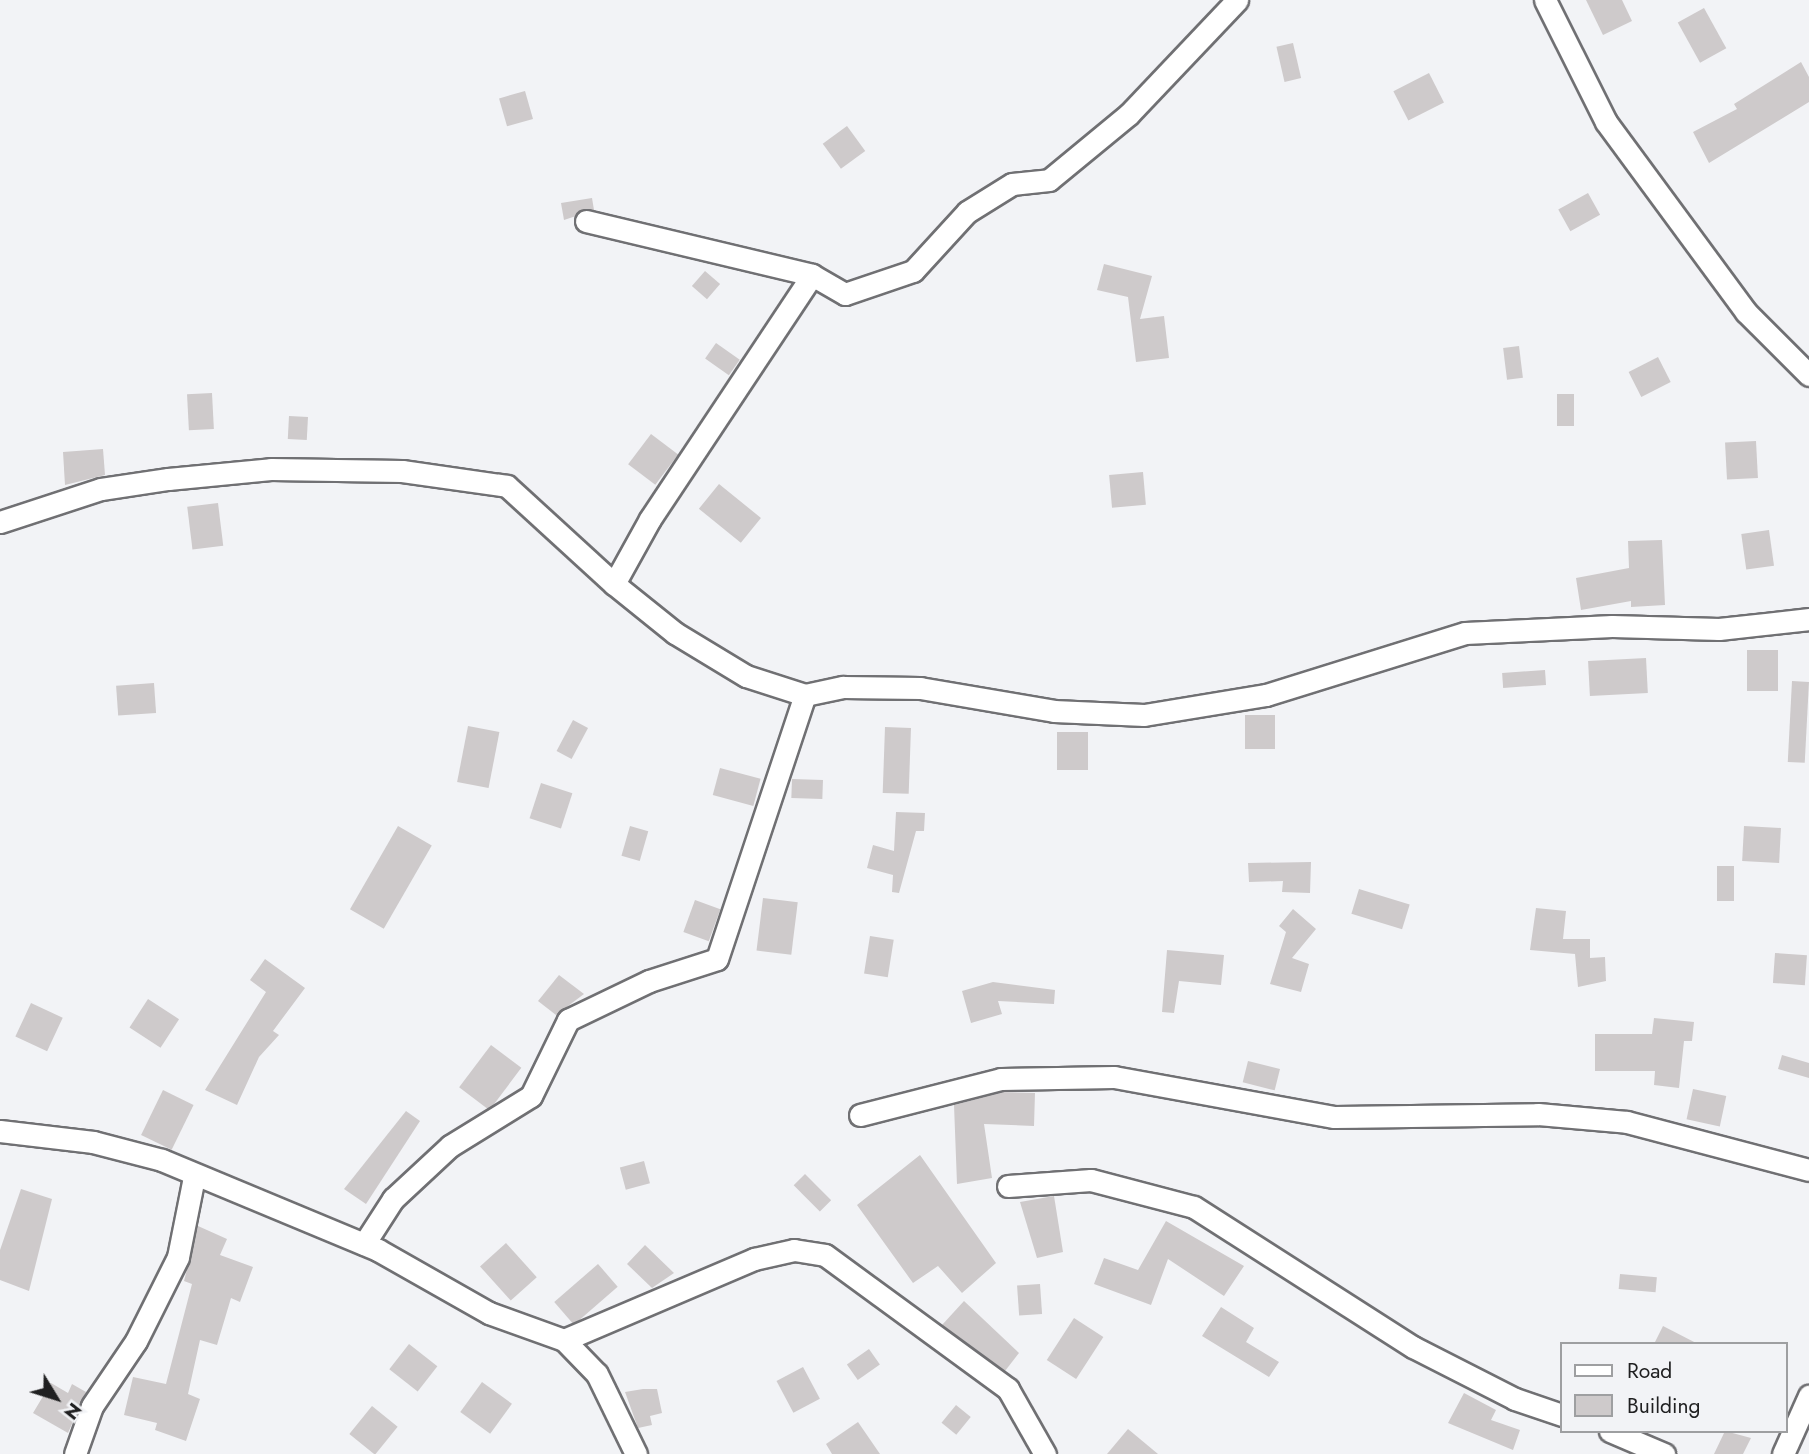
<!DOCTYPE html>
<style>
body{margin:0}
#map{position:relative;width:1809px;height:1454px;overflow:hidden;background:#f2f3f6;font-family:Jost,sans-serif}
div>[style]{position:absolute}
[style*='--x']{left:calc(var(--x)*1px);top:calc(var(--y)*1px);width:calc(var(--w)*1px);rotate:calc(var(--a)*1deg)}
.building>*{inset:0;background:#cecacb;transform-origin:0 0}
.roads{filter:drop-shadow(2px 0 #707073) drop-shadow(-2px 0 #707073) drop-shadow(0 2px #707073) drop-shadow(0 -2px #707073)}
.minor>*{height:21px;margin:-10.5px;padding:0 10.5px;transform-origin:10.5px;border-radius:10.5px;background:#fff}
span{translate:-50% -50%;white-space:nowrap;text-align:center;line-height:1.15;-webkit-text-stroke:6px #f2f3f6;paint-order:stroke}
.legend{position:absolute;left:1560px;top:1342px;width:228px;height:91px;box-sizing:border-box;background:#f2f3f6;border:2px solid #9e9fa1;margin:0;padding:9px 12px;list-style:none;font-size:21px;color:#202021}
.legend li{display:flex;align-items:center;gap:14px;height:35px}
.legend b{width:35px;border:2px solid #9e9fa1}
.north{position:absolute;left:21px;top:1363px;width:70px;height:70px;-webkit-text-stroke:5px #f2f3f6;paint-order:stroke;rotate:128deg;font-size:19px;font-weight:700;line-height:28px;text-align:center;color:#202021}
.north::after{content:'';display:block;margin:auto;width:24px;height:32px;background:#202021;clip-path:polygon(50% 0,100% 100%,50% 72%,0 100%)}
</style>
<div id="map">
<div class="building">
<i style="clip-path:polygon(1586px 0,1622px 0,1632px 21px,1603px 35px)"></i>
<i style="left:1704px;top:8px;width:46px;height:30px;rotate:61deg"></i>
<i style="left:1293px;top:43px;width:36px;height:17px;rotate:77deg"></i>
<i style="clip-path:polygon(1801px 62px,1809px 77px,1809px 102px,1709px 163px,1693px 132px,1737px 109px,1734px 104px)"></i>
<i style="left:1429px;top:73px;width:33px;height:40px;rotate:63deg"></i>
<i style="left:525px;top:91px;width:29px;height:27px;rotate:74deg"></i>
<i style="left:847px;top:126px;width:31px;height:30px;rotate:54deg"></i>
<i style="left:1588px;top:193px;width:25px;height:34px;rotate:61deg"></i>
<i style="clip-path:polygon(592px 198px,594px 210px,564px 220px,561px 203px)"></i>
<i style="clip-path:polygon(1104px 264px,1152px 276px,1140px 319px,1164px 316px,1169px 358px,1136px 362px,1128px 297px,1097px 290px)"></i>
<i style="left:705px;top:271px;width:20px;height:20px;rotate:41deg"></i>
<i style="left:716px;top:343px;width:29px;height:19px;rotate:35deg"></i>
<i style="left:1519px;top:346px;width:32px;height:16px;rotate:83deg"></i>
<i style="left:1658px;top:357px;width:28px;height:33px;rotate:63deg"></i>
<i style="left:212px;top:393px;width:36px;height:25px;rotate:87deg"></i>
<i style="left:1557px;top:394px;width:17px;height:32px"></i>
<i style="left:289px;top:416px;width:19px;height:23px;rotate:3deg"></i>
<i style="left:651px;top:434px;width:34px;height:38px;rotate:37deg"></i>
<i style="left:1756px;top:441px;width:37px;height:31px;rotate:87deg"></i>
<i style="clip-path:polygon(103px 449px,105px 475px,65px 485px,63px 452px)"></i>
<i style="left:1143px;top:472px;width:33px;height:34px;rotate:85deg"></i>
<i style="left:719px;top:484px;width:54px;height:32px;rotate:39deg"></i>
<i style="left:218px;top:503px;width:43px;height:31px;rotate:83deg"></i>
<i style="left:1769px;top:530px;width:36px;height:28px;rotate:82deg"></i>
<i style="clip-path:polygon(1662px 540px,1665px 605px,1631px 607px,1631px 601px,1581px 610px,1576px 578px,1629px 568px,1628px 541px)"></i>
<i style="left:1747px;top:650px;width:31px;height:41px"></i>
<i style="left:1646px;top:658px;width:35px;height:58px;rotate:87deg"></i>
<i style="left:1545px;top:670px;width:15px;height:43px;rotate:86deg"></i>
<i style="left:1792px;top:681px;width:17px;height:81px;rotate:3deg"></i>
<i style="left:154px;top:683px;width:30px;height:38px;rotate:86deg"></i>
<i style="left:1275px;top:715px;width:34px;height:30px;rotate:90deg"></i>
<i style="left:573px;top:720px;width:17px;height:35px;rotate:28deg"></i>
<i style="left:468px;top:726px;width:32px;height:57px;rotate:11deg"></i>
<i style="left:885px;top:727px;width:26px;height:66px;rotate:2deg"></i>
<i style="left:1057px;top:732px;width:31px;height:38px"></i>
<i style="left:720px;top:768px;width:42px;height:28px;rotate:15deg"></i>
<i style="left:792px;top:779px;width:31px;height:19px;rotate:2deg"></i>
<i style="left:541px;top:783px;width:33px;height:37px;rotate:18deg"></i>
<i style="clip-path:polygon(896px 812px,925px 813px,924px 831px,916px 831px,899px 893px,892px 892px,893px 875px,867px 868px,873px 845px,894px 851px)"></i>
<i style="left:398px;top:826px;width:39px;height:96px;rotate:30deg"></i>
<i style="left:630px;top:826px;width:19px;height:31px;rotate:16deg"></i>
<i style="left:1744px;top:826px;width:37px;height:35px;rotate:3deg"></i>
<i style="clip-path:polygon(1311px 862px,1310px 893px,1282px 892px,1283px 881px,1249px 882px,1248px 863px)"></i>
<i style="left:1717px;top:866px;width:17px;height:35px"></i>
<i style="left:1359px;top:889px;width:53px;height:26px;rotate:17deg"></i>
<i style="left:763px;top:898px;width:35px;height:53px;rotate:7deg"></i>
<i style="left:695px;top:900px;width:27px;height:34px;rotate:20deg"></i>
<i style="clip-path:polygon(1536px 908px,1566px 911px,1563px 939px,1590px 939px,1590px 958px,1605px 957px,1606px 981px,1578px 987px,1575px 954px,1530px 950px)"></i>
<i style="clip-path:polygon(1293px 909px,1316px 929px,1292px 958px,1309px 964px,1301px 992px,1270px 984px,1286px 932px,1279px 926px)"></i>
<i style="left:870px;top:936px;width:24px;height:38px;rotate:9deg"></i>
<i style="clip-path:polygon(1167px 950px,1224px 955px,1221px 985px,1179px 981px,1174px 1013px,1162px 1012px)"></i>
<i style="left:1775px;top:953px;width:32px;height:30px;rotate:4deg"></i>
<i style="clip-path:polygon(265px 959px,305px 988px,273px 1031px,279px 1035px,259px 1057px,237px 1105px,205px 1090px,266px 992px,250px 980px)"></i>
<i style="clip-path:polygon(559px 975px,584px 994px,556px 1015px,538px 1001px)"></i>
<i style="clip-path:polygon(993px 982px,1055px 990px,1054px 1004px,998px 1001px,1002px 1014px,971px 1023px,962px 991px)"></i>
<i style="left:148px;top:999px;width:37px;height:34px;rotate:33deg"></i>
<i style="left:31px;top:1003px;width:35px;height:37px;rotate:25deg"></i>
<i style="clip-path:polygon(1654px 1018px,1694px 1022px,1692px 1041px,1684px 1041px,1679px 1088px,1654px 1085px,1655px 1071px,1595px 1071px,1595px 1034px,1652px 1034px)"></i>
<i style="left:491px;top:1045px;width:38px;height:53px;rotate:37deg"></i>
<i style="clip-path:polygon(1782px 1055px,1809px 1063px,1809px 1078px,1778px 1069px)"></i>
<i style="left:1248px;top:1061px;width:33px;height:22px;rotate:14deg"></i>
<i style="left:1693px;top:1089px;width:34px;height:31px;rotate:12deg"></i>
<i style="left:163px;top:1090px;width:34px;height:50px;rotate:26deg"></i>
<i style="clip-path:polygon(1003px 1092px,1035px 1093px,1034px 1126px,984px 1124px,992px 1178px,957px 1184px,954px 1105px)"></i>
<i style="clip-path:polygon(406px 1111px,420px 1121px,366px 1204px,344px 1189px)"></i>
<i style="clip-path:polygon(920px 1155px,996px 1263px,962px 1293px,938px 1266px,913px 1283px,857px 1205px)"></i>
<i style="left:644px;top:1161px;width:23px;height:25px;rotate:75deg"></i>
<i style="left:805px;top:1174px;width:37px;height:16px;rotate:45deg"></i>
<i style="clip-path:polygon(21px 1189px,52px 1199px,29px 1291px,0 1280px,0 1250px)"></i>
<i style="clip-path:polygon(1054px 1196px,1063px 1252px,1037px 1258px,1020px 1202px)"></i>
<i style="clip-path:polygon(1166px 1221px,1244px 1266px,1224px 1296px,1168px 1259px,1151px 1305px,1094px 1284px,1104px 1258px,1138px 1270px)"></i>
<i style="clip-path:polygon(198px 1226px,227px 1239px,220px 1255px,253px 1267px,240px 1302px,231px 1298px,217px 1345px,200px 1340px,188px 1394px,200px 1399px,186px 1441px,155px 1430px,157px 1423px,124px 1415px,133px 1377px,166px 1384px,192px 1284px,184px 1281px)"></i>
<i style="left:506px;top:1243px;width:46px;height:35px;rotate:48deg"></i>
<i style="clip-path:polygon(645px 1245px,674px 1273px,652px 1288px,627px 1264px)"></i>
<i style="left:598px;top:1264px;width:30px;height:58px;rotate:49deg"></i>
<i style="left:1620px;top:1274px;width:37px;height:15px;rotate:5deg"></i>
<i style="left:1040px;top:1284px;width:30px;height:23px;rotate:86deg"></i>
<i style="clip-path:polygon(964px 1301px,1019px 1353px,1005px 1371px,942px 1325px)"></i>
<i style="clip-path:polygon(1221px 1307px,1254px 1328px,1246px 1342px,1279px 1362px,1269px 1377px,1202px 1336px)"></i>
<i style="left:1074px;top:1318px;width:35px;height:50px;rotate:33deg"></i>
<i style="clip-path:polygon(1663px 1326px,1698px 1344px,1654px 1344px)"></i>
<i style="left:409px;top:1344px;width:36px;height:32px;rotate:38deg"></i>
<i style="left:869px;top:1349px;width:19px;height:27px;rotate:55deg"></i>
<i style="left:803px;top:1367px;width:36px;height:30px;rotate:62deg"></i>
<i style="left:482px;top:1382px;width:37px;height:37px;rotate:36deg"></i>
<i style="clip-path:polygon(51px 1383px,68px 1393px,72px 1384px,86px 1392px,68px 1433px,33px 1413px)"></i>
<i style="clip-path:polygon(643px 1389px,657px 1389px,662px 1413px,650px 1416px,652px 1425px,638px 1428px,625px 1392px)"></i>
<i style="clip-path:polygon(1464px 1393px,1496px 1410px,1491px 1420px,1520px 1430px,1513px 1450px,1448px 1423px)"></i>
<i style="left:956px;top:1405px;width:19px;height:23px;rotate:39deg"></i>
<i style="left:372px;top:1406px;width:33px;height:36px;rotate:39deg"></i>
<i style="clip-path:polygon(858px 1422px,880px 1454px,832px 1454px,826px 1444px)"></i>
<i style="clip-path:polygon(1128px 1429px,1158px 1454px,1107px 1454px)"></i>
<i style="clip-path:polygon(1725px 1431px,1751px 1438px,1743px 1454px,1714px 1454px)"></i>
</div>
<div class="roads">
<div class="minor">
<i style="--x:1545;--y:0;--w:136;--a:63.4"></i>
<i style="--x:1606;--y:122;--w:236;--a:53.6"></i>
<i style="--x:1746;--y:312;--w:89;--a:45"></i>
<i style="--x:586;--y:221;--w:232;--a:13.4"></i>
<i style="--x:812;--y:275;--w:38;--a:30"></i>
<i style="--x:845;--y:294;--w:72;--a:-18.7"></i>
<i style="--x:913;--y:271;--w:80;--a:-47.5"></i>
<i style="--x:967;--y:212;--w:53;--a:-31.9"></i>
<i style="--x:1012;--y:184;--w:37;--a:-6"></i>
<i style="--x:1049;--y:180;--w:104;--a:-39.5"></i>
<i style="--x:1129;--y:114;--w:157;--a:-46.5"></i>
<i style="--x:0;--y:522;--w:106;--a:-18.1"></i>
<i style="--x:101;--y:489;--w:68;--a:-8.5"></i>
<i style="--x:168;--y:479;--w:103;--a:-5.5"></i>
<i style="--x:271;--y:469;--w:131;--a:0.9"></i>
<i style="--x:402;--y:471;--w:106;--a:8.1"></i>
<i style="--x:507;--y:486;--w:145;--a:42.5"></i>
<i style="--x:805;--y:695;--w:39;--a:-12"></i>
<i style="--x:843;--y:687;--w:77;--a:0.7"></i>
<i style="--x:920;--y:688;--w:136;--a:9.7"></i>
<i style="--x:1054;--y:711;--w:90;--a:2.5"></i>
<i style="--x:1144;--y:715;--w:124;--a:-9.3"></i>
<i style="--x:1266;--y:695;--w:208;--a:-17.3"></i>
<i style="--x:1465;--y:633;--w:147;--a:-2.7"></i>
<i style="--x:1612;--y:626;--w:107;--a:1.6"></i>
<i style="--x:1719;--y:629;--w:91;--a:-6.3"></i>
<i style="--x:860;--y:1115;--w:146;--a:-14.3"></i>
<i style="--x:1001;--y:1079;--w:113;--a:-1"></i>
<i style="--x:1114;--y:1077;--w:224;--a:10.3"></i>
<i style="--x:1334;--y:1117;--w:204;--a:-0.8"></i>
<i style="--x:1538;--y:1114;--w:89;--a:5.1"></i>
<i style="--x:1627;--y:1122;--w:188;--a:14.8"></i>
<i style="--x:0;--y:1131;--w:94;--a:6.7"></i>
<i style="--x:93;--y:1142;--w:71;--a:14.6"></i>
<i style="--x:162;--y:1160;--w:234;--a:22.6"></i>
<i style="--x:378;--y:1250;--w:128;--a:29.6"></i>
<i style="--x:489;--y:1313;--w:80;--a:19.8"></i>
<i style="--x:564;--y:1340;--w:47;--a:45.9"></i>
<i style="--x:597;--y:1374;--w:89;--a:64"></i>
<i style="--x:1008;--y:1186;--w:83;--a:-4.1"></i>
<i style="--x:1091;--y:1180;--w:106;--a:14.7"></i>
<i style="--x:1194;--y:1207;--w:260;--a:32.6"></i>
<i style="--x:1413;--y:1347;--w:114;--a:27"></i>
<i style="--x:1515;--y:1399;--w:50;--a:18.8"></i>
<i style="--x:364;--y:1244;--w:54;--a:-57.2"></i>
<i style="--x:393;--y:1199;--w:78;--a:-42.9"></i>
<i style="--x:450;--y:1146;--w:95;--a:-31.7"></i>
<i style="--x:531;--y:1096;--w:85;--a:-64"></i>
<i style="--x:568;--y:1020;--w:90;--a:-25.7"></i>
<i style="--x:649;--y:981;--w:71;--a:-17.9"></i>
<i style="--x:717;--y:959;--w:278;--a:-71.6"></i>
<i style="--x:805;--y:695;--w:62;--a:-162.1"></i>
<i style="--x:746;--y:676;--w:83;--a:-148.8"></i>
<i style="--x:675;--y:633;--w:78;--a:-141.2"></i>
<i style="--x:614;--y:584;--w:74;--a:-61"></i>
<i style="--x:650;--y:519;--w:293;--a:-56.4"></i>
<i style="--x:564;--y:1340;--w:207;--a:-23.1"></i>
<i style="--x:754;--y:1259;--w:41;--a:-12.7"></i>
<i style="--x:794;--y:1250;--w:31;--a:9"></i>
<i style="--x:825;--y:1255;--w:227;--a:36.2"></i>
<i style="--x:1008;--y:1389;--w:75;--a:60.4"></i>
<i style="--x:1610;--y:1431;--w:59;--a:23.1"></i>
<i style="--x:75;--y:1454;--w:51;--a:-70.5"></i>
<i style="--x:92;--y:1406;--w:78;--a:-55.9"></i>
<i style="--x:136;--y:1341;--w:94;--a:-63.4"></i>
<i style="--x:178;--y:1257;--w:82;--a:-78.7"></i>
<i style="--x:1783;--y:1454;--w:64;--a:-65.9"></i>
</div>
</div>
<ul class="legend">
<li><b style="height:9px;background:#fff"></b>Road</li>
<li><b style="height:19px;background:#cecacb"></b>Building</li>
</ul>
<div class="north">N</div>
</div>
